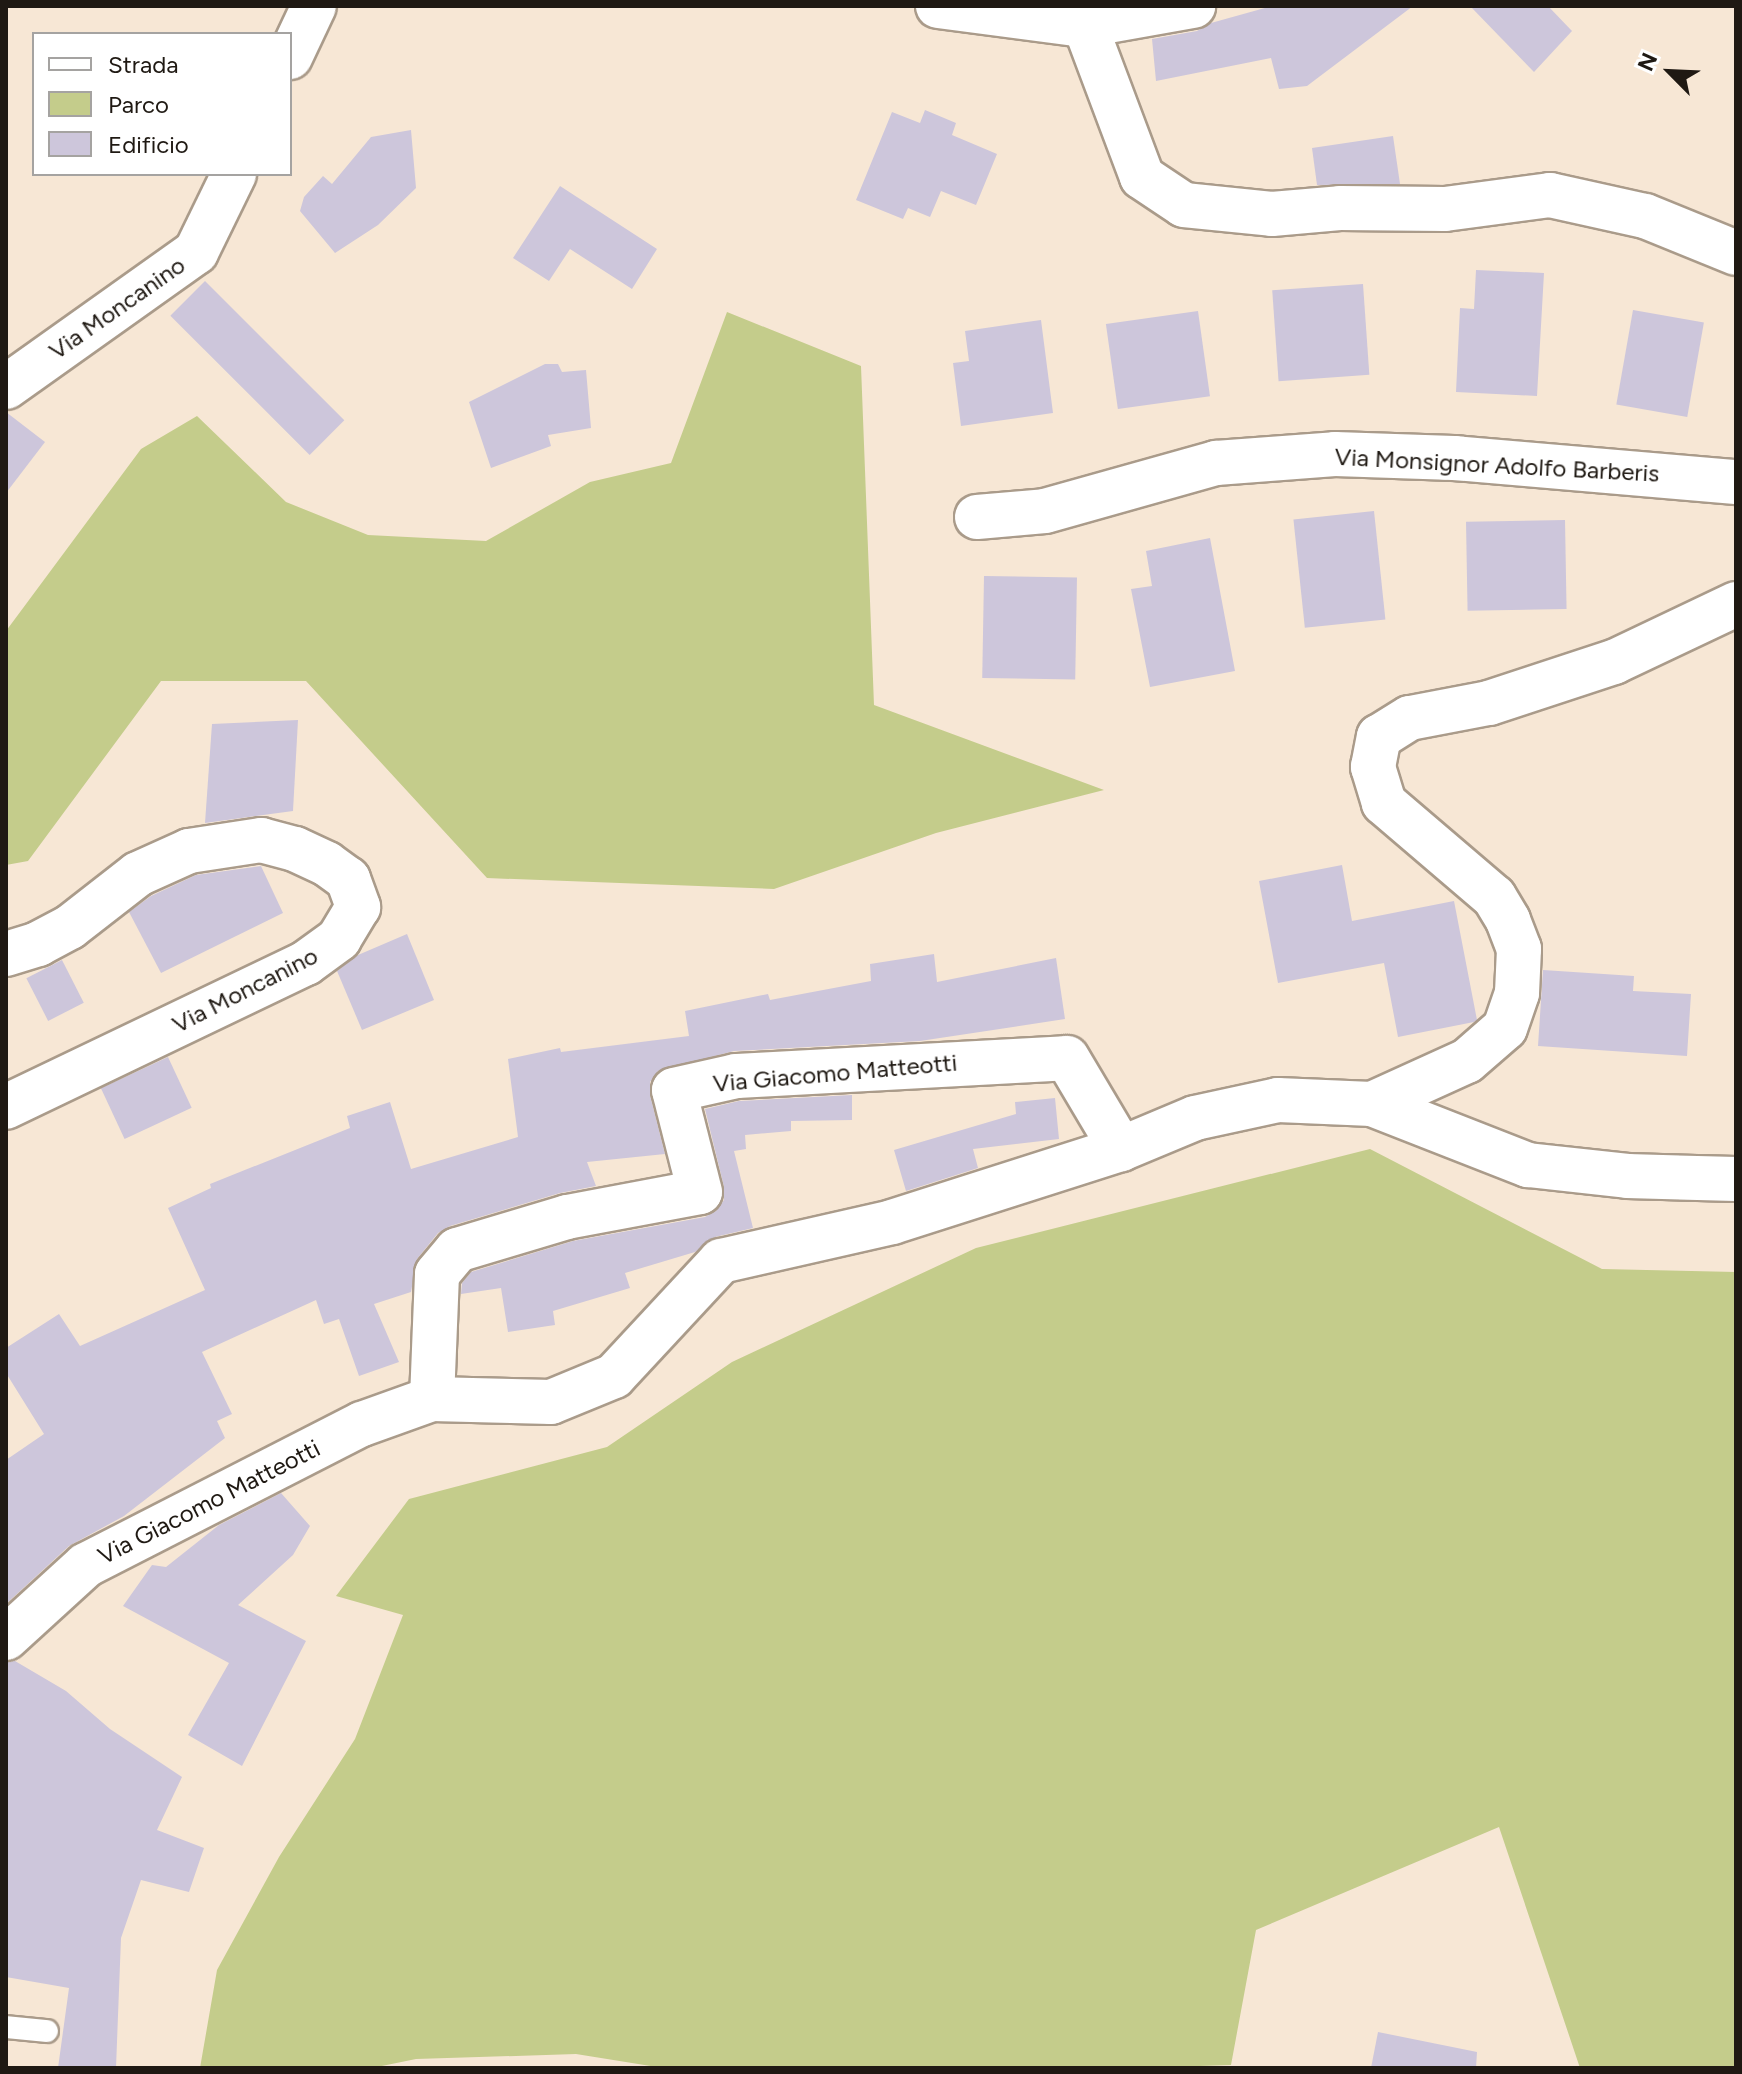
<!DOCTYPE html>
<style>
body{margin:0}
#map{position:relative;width:1742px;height:2074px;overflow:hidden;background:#f7e7d5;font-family:Figtree,sans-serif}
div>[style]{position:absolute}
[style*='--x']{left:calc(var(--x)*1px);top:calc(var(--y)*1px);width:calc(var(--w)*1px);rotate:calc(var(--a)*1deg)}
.green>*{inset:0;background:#c4cc8b}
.building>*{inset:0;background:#cdc6db;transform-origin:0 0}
.roads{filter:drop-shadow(2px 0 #aa9b8a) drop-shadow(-2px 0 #aa9b8a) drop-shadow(0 2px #aa9b8a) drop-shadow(0 -2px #aa9b8a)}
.service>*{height:22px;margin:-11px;padding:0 11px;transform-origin:11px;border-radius:11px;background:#fff}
.minor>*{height:44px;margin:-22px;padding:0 22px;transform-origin:22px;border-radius:22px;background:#fff}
span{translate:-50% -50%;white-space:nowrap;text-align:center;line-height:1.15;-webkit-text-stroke:8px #fff;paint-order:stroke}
.street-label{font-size:24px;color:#1f1913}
.frame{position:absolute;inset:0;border:8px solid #1f1913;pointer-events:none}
.legend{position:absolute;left:32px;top:32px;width:260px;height:144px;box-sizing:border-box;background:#fff;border:2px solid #a5a3a1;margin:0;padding:10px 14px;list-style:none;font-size:24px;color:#1f1913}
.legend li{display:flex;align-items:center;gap:16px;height:40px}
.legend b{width:40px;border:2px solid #a5a3a1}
.north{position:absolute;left:1630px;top:32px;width:80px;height:80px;-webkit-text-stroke:6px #fff;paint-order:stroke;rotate:294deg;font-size:22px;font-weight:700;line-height:32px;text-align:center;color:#1f1913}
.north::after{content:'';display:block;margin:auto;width:28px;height:36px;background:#1f1913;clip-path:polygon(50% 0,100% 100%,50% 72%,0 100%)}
</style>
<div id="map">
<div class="green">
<i style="clip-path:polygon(727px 312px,861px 366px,874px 705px,1104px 790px,936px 833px,774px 889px,487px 878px,306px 681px,161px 681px,28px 861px,6px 865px,6px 631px,141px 449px,197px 416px,286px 502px,368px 535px,486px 541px,590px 482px,671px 463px)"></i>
<i style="clip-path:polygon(1370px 1149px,1602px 1269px,1736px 1272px,1736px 2068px,1580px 2068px,1499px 1827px,1256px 1930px,1231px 2065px,1139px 2068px,663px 2068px,576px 2054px,416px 2059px,372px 2068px,200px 2068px,217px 1970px,279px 1857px,355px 1739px,403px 1615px,336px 1596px,409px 1499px,607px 1447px,732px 1362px,976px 1248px)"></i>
</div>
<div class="building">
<i style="clip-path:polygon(1272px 6px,1413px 6px,1307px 86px,1279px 89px,1271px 58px,1156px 81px,1152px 39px,1197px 31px,1211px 23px)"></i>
<i style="clip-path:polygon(1470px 6px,1548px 6px,1572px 31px,1534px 72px)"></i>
<i style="clip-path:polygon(925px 110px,956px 123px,952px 135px,997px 154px,976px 205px,941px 191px,930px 217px,908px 208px,903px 219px,856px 200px,892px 112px,920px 123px)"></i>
<i style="clip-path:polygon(411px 130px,416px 188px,378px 225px,335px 253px,300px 211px,304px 197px,323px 176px,332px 184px,371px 137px)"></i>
<i style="clip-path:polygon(1393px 136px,1400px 184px,1317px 185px,1312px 148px)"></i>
<i style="clip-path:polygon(560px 186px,657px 249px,632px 289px,570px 249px,549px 281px,513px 258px)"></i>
<i style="clip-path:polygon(1476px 270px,1544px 273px,1537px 396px,1456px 392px,1460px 308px,1474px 309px)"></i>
<i style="left:205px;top:281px;width:197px;height:49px;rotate:45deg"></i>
<i style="left:1363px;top:284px;width:91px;height:91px;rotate:86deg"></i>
<i style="left:1633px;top:310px;width:72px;height:96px;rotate:10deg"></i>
<i style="left:1198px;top:311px;width:86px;height:93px;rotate:82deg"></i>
<i style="clip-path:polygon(1041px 320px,1053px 413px,961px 426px,953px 363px,969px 361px,965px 331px)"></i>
<i style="clip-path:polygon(545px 364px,558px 364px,562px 372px,586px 370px,591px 428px,548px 435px,551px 446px,491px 468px,469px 402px)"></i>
<i style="clip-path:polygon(6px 412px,45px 442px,6px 493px)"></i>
<i style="left:1374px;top:511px;width:109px;height:81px;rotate:84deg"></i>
<i style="left:1565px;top:520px;width:89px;height:99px;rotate:89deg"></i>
<i style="clip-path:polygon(1210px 538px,1235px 671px,1150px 687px,1131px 589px,1152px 586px,1146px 551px)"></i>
<i style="left:984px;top:576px;width:93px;height:102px;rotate:1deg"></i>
<i style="clip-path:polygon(298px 720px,293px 811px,205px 823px,212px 724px)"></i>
<i style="clip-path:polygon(1342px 865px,1352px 921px,1454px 901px,1477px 1020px,1474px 1022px,1398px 1037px,1384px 963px,1278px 983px,1259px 881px)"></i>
<i style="clip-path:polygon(261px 866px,283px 913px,161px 973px,129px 912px,151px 896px,196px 875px)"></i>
<i style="clip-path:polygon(407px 934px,434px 1000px,362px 1030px,337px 971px,358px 955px)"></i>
<i style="clip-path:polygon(934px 954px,937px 982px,1056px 958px,1065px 1019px,920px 1041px,734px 1051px,658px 1071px,650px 1082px,650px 1095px,665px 1154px,587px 1162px,596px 1186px,560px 1193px,450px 1226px,438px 1233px,417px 1259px,411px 1292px,374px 1304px,399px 1362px,359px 1376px,339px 1319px,324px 1324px,316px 1300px,202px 1352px,232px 1414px,217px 1421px,225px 1438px,124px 1516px,69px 1546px,6px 1604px,6px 1460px,44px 1434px,6px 1373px,6px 1348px,59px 1314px,80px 1346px,205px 1290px,168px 1208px,211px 1188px,210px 1184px,350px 1128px,347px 1116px,390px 1102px,411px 1169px,518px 1137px,508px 1059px,560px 1048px,561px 1052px,689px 1036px,685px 1011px,768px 994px,770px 1000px,871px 981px,870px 964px)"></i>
<i style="left:62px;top:960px;width:48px;height:40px;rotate:63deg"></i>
<i style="clip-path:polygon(1543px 970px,1634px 976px,1633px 991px,1691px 994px,1687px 1056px,1538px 1046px)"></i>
<i style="left:168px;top:1057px;width:56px;height:74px;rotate:65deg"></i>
<i style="clip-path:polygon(852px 1095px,852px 1120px,791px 1121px,791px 1131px,745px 1135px,746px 1149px,734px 1151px,753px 1228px,715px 1237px,695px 1252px,625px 1273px,630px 1288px,553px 1311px,555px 1325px,508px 1332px,501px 1288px,461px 1294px,462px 1283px,471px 1272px,573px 1241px,705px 1217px,716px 1211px,724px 1200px,724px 1187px,705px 1109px,739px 1101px)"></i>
<i style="clip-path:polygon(1055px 1098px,1059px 1139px,973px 1149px,978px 1168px,906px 1191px,894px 1150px,1016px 1114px,1015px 1102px)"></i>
<i style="clip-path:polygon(281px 1493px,310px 1526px,293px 1555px,238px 1605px,306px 1641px,242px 1766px,188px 1735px,229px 1663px,123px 1606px,152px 1565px,166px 1567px,219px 1525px)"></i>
<i style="clip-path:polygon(15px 1661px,66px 1691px,110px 1729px,182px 1777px,157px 1830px,204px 1848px,189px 1892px,141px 1880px,121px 1938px,116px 2068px,58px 2068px,69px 1988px,6px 1977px,6px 1662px)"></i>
<i style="clip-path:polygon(1378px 2032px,1477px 2052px,1476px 2068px,1371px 2068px)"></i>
</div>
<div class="roads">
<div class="service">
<i style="--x:6;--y:2027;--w:41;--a:5.6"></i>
</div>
<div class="minor">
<i style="--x:938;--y:6;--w:148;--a:7.4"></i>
<i style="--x:1085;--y:25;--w:110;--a:-10"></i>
<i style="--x:1085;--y:25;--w:162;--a:69.4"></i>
<i style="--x:1142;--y:177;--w:50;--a:33.7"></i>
<i style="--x:1184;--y:205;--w:88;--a:5.8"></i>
<i style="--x:1272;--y:214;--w:68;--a:-5"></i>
<i style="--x:1340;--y:208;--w:105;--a:0.5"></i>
<i style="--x:1445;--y:209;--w:106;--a:-7.6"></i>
<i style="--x:1550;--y:195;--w:97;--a:12.5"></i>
<i style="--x:1645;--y:216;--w:98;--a:22.1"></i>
<i style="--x:290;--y:57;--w:56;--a:-64.8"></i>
<i style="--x:6;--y:387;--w:233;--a:-35.4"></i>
<i style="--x:196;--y:252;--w:87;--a:-64"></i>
<i style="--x:977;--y:517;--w:68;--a:-5"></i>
<i style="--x:1045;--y:511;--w:178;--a:-15.7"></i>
<i style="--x:1216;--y:463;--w:119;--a:-4.3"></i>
<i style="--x:1335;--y:454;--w:119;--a:1.9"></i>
<i style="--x:1454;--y:458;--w:283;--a:4.9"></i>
<i style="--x:6;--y:954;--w:34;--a:-17"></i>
<i style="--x:38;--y:944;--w:36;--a:-28"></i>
<i style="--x:70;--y:927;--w:86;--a:-37.9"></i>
<i style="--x:138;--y:874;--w:56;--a:-24.3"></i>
<i style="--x:189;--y:851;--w:73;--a:-8.7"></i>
<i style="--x:261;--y:840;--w:35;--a:15"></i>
<i style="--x:295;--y:849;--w:35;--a:25"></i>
<i style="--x:327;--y:864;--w:26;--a:36"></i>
<i style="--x:348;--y:879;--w:30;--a:70"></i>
<i style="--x:358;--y:907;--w:37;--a:121"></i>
<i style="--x:339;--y:939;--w:41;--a:144"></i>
<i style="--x:306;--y:963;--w:333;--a:154.4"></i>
<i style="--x:1372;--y:1104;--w:104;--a:-24.4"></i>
<i style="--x:1467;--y:1061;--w:50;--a:-41"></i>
<i style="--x:1505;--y:1028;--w:37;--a:-71"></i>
<i style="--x:1517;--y:993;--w:44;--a:-87.4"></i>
<i style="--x:1519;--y:949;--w:31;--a:-111"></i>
<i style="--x:1508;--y:920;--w:27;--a:-121"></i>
<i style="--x:1494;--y:897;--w:145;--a:-139.5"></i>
<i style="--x:1384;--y:803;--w:38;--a:-107"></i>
<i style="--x:1373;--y:767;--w:31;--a:-79"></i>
<i style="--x:1379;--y:737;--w:36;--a:-32"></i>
<i style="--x:1410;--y:718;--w:80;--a:-10.8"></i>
<i style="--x:1489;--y:703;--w:132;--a:-18.2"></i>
<i style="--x:1614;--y:662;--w:135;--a:-25.4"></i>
<i style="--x:432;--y:1399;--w:125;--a:-87.7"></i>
<i style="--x:437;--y:1274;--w:31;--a:-50"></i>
<i style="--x:457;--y:1250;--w:115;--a:-16.7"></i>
<i style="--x:567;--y:1217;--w:135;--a:-10.6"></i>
<i style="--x:700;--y:1192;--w:105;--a:-104.3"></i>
<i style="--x:674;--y:1090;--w:64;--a:-12.7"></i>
<i style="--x:736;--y:1076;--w:331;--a:-3.1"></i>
<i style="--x:1067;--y:1058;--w:106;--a:59.3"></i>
<i style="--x:6;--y:1638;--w:108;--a:-42.4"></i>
<i style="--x:86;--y:1565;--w:310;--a:-27.1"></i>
<i style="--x:362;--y:1424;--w:74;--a:-19.7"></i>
<i style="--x:432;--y:1399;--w:119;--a:1.4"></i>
<i style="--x:551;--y:1402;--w:68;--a:-22.4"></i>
<i style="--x:614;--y:1376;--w:157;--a:-47.1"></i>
<i style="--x:721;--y:1261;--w:175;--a:-12.8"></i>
<i style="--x:892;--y:1222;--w:240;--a:-17.7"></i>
<i style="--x:1121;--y:1149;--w:80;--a:-22.7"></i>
<i style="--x:1195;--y:1118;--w:85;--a:-12.2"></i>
<i style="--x:1278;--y:1100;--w:94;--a:2.4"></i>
<i style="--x:1372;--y:1104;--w:168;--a:21.4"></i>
<i style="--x:1528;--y:1165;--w:100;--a:6.3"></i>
<i style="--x:1627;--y:1176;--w:109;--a:1.6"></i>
</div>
</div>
<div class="street-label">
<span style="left:117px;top:308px;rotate:-35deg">Via Moncanino</span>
<span style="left:1497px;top:465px;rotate:3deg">Via Monsignor Adolfo Barberis</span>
<span style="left:245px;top:990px;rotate:-27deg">Via Moncanino</span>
<span style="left:835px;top:1073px;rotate:-5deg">Via Giacomo Matteotti</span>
<span style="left:209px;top:1502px;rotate:-27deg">Via Giacomo Matteotti</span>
</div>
<div class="frame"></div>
<ul class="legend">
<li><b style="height:10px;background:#fff"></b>Strada</li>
<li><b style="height:22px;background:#c4cc8b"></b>Parco</li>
<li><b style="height:22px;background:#cdc6db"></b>Edificio</li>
</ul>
<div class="north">N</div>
</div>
